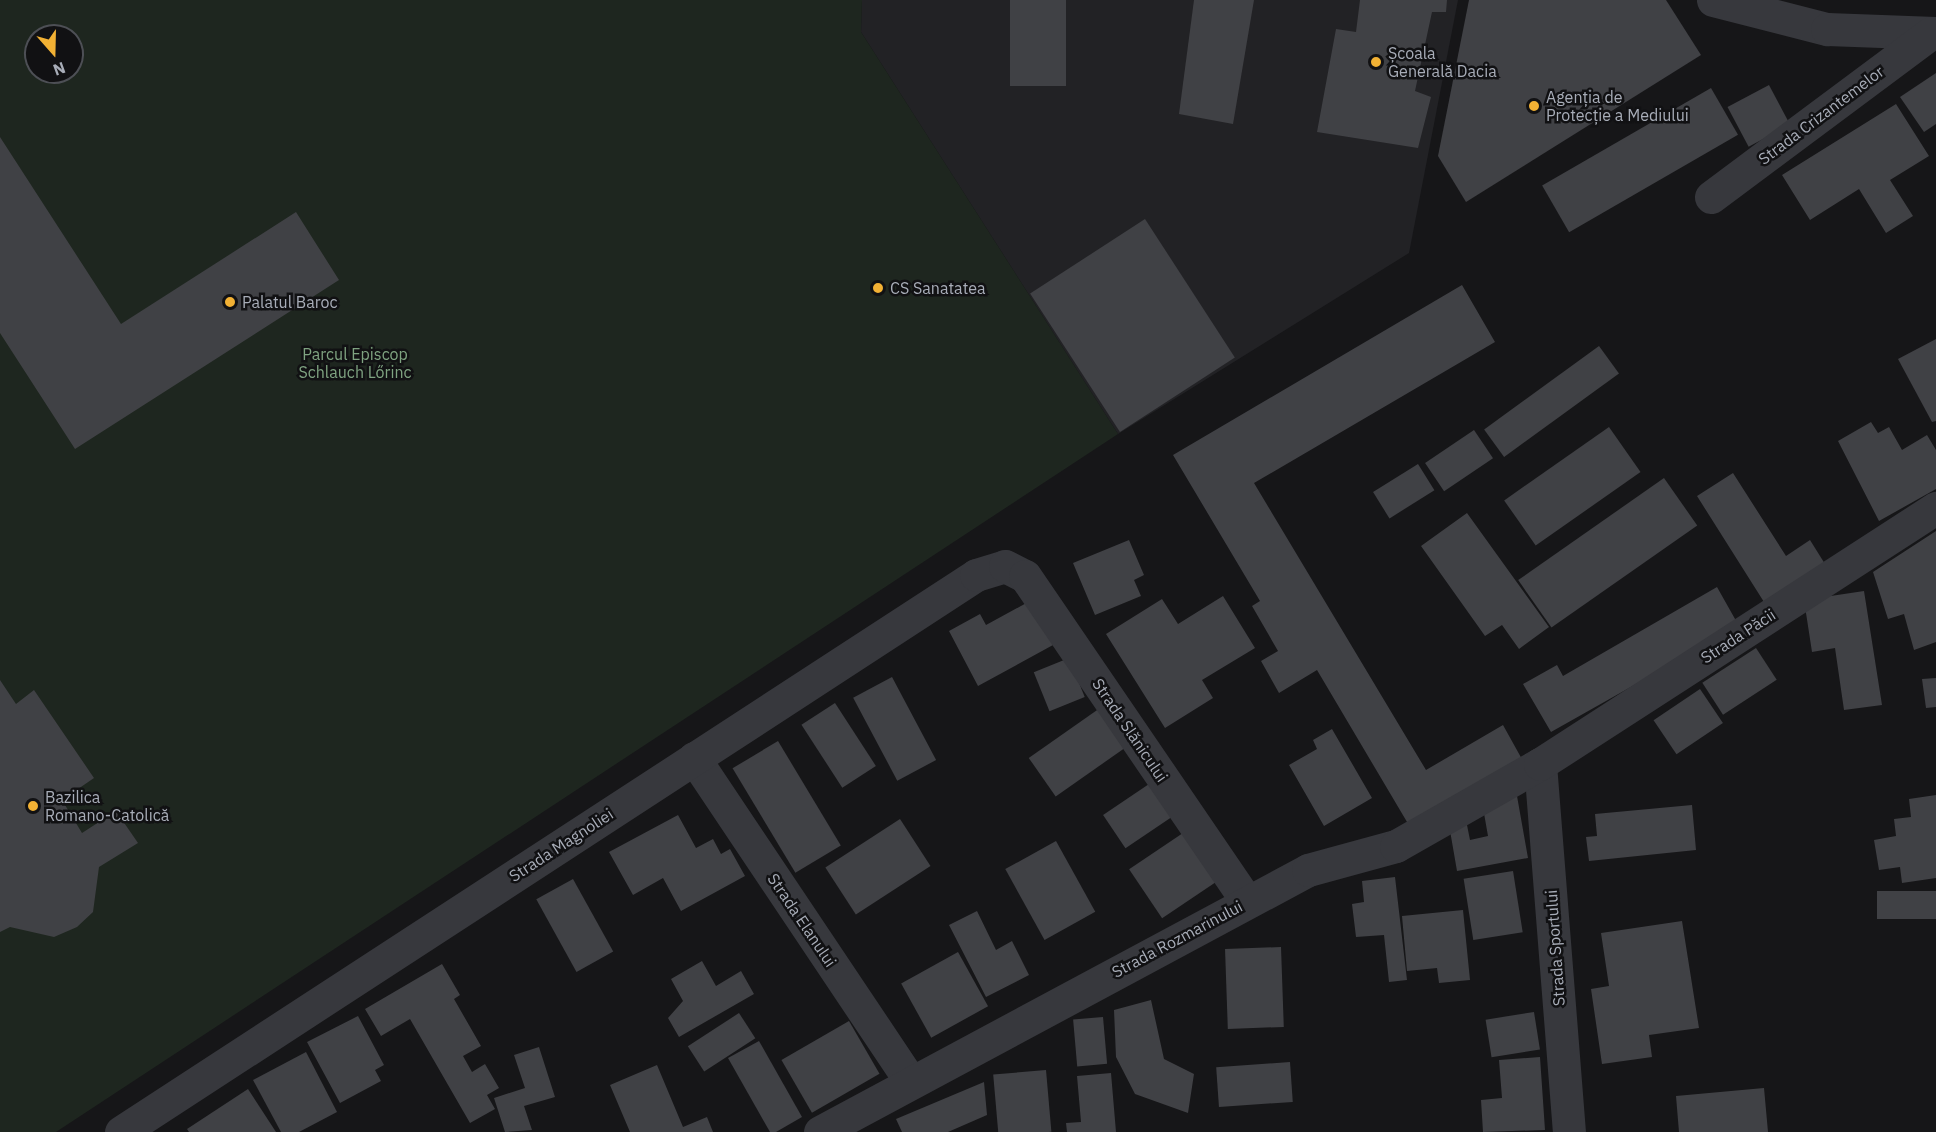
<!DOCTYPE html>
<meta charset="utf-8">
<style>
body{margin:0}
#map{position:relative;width:1936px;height:1132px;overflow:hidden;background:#161618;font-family:"IBM Plex Sans",sans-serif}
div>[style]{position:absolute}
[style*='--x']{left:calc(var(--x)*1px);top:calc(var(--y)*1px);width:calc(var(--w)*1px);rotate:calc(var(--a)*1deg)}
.built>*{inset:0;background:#222225}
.green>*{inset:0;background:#1e261f}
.building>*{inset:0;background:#404145;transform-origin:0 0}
.minor>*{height:33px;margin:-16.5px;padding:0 16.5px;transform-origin:16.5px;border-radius:16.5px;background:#37383d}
.dots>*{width:16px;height:16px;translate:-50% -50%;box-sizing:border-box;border:3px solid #111113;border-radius:50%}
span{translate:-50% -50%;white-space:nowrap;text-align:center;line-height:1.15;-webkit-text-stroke:5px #111113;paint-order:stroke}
.poi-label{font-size:16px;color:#a8adb8}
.left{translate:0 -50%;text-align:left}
.street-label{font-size:16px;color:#a8adb8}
.park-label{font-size:16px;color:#7fa381}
.north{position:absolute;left:24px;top:24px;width:60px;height:60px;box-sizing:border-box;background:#111113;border:2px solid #4d4f55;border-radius:50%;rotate:160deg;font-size:16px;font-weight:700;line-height:24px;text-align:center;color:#a8adb8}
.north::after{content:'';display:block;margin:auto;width:21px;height:27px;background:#f2b134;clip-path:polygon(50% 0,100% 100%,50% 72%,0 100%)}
</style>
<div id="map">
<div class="built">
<i style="clip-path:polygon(862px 0,1458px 0,1409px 253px,1118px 434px,861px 32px)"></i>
</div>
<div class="green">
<i style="clip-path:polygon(evenodd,0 0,862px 0,861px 32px,1118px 434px,56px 1132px,0 1132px,0 0,36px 36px,72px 36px,72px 72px,36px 72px,36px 36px)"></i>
</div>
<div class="building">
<i style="left:1010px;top:0;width:56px;height:86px"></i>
<i style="clip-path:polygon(1194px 0,1254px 0,1233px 124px,1179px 114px)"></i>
<i style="clip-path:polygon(1360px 0,1447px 0,1446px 12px,1432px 12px,1415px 91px,1431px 97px,1418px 148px,1317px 132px,1336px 29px,1356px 32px)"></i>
<i style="clip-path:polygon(1469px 0,1666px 0,1701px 55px,1466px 202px,1438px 156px)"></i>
<i style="clip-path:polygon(1936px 73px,1936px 124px,1924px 132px,1900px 97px)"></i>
<i style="left:1769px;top:85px;width:45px;height:47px;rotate:62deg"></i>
<i style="left:1711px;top:88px;width:54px;height:195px;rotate:60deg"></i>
<i style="clip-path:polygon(1896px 104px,1929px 156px,1890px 180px,1913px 216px,1886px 233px,1859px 189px,1810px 220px,1782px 175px)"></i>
<i style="clip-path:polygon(0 137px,121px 324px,296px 212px,339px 280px,75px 449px,0 333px)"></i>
<i style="left:1145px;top:219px;width:165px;height:137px;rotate:57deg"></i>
<i style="clip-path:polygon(1462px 285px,1495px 342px,1254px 483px,1426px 770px,1503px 725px,1523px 761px,1410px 827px,1317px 670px,1279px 693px,1261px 661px,1278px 651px,1252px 606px,1260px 601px,1173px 455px)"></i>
<i style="clip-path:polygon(1936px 339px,1936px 421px,1932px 422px,1898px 359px)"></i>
<i style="left:1599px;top:346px;width:34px;height:142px;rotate:54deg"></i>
<i style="clip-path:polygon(1871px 422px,1878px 433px,1889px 427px,1902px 450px,1927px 435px,1936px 450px,1936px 489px,1879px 521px,1838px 441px)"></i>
<i style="left:1609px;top:427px;width:55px;height:128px;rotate:55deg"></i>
<i style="left:1474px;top:430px;width:34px;height:59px;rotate:56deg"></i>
<i style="left:1418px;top:464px;width:31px;height:53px;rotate:58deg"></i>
<i style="clip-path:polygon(1733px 473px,1786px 556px,1810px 540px,1825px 564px,1764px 602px,1697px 496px)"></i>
<i style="left:1664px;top:478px;width:58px;height:178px;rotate:55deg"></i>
<i style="clip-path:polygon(1467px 513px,1549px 627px,1519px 649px,1502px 625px,1485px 636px,1421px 546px)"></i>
<i style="clip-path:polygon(1936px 531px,1936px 642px,1914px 650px,1904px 614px,1888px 619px,1873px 572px)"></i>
<i style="clip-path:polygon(1129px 540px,1144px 575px,1134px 580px,1141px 596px,1095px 615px,1073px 563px)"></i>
<i style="clip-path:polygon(1717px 587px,1739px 626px,1551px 732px,1523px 684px,1557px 665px,1563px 676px)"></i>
<i style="clip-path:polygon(1864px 591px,1882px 705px,1844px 710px,1835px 648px,1812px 652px,1804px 600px)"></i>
<i style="clip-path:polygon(1223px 596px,1255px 648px,1202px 680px,1213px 698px,1165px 728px,1106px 634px,1162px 599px,1178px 624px)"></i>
<i style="clip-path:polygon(1030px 601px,1053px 645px,978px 686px,949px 631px,980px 614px,986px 625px)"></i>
<i style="left:1756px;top:648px;width:38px;height:64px;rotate:57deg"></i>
<i style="left:1069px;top:658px;width:42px;height:38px;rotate:68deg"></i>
<i style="left:892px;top:677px;width:94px;height:44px;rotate:62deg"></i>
<i style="clip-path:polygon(1936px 678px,1936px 707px,1926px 708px,1922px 679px)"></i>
<i style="clip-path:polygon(0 680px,16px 704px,34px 690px,94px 778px,62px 800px,82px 833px,116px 811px,138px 843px,99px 867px,93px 912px,77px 927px,54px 937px,10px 927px,0 932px)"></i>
<i style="left:1700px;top:689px;width:41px;height:56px;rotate:56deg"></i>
<i style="left:835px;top:703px;width:75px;height:40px;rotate:57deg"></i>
<i style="left:1100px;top:708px;width:47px;height:87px;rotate:55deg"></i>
<i style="clip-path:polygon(1332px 729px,1372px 798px,1324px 826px,1289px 765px,1317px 749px,1313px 740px)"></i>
<i style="left:778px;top:741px;width:122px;height:53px;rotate:59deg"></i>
<i style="left:1152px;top:782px;width:40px;height:59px;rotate:56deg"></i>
<i style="clip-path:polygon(1936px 795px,1936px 878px,1902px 883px,1900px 867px,1879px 870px,1874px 840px,1896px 836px,1894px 819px,1911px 817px,1909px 799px)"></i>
<i style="clip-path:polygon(1517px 796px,1528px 858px,1457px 871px,1448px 819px,1465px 815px,1470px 840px,1488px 836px,1482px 802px)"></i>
<i style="clip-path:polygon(1692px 805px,1696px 850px,1589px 861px,1586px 837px,1597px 836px,1595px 814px)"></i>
<i style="clip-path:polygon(678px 815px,696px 848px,713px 839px,721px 854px,730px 849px,745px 876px,681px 911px,663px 878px,633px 895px,609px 852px)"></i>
<i style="left:900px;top:819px;width:56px;height:89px;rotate:57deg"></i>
<i style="left:1183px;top:833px;width:59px;height:65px;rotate:56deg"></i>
<i style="left:1056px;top:841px;width:81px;height:58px;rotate:61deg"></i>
<i style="left:1513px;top:871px;width:62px;height:50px;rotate:81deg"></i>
<i style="clip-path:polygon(1395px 877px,1407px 980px,1389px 982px,1384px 935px,1356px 937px,1352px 904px,1364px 902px,1362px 881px)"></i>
<i style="left:573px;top:879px;width:83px;height:42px;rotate:61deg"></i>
<i style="left:1936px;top:891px;width:28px;height:59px;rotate:90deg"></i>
<i style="clip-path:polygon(1463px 910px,1470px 980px,1439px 983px,1437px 968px,1407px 971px,1402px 916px)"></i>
<i style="clip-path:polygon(977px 911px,996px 950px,1012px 941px,1029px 975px,986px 997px,949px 925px)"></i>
<i style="clip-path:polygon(1682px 921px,1699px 1028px,1649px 1035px,1652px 1057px,1602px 1064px,1591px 989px,1609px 986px,1601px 933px)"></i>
<i style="left:1281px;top:947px;width:80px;height:56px;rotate:88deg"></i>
<i style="left:958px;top:952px;width:62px;height:65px;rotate:61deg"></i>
<i style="clip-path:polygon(702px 961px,716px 986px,741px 971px,754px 994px,679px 1037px,668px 1018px,683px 1001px,671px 979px)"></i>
<i style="clip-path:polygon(442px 964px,460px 995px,454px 999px,481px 1046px,463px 1056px,472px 1072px,485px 1064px,499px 1088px,487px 1095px,495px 1109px,470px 1123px,410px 1019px,381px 1036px,365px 1009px)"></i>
<i style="clip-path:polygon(1151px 1000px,1164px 1059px,1194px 1074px,1188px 1113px,1135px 1094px,1116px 1057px,1114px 1010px)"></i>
<i style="left:1534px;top:1012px;width:38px;height:49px;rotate:81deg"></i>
<i style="left:739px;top:1013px;width:30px;height:61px;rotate:57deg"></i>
<i style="clip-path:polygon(358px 1016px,384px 1065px,375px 1070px,381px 1081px,340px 1103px,307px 1042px)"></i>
<i style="left:1103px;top:1017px;width:47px;height:30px;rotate:85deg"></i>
<i style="left:849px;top:1021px;width:61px;height:78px;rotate:60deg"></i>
<i style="clip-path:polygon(759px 1041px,802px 1117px,776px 1132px,770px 1132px,728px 1058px)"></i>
<i style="clip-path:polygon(539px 1047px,555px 1097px,524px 1106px,532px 1130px,505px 1132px,494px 1098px,525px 1088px,514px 1055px)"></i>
<i style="clip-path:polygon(306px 1052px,337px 1112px,299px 1132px,281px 1132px,253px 1080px)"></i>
<i style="clip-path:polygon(1540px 1057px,1545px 1130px,1483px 1132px,1481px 1100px,1502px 1098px,1499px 1060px)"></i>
<i style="left:1290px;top:1062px;width:40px;height:74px;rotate:86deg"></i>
<i style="clip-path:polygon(657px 1065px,683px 1127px,707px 1117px,713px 1132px,630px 1132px,610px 1085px)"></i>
<i style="left:1046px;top:1070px;width:62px;height:53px;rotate:85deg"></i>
<i style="clip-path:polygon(1111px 1073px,1116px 1132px,1067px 1132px,1066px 1123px,1081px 1122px,1077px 1076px)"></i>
<i style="clip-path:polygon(984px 1082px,987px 1115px,948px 1132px,902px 1132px,896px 1119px)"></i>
<i style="clip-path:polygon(1764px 1088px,1768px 1132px,1679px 1132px,1676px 1096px)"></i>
<i style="clip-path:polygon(248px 1089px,276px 1132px,189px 1132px,187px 1129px)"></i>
</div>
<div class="minor">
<i style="--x:1713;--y:0;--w:118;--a:14.3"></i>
<i style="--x:1827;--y:29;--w:109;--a:2.1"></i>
<i style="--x:1711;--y:197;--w:274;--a:-36.7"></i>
<i style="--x:694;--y:758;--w:390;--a:56.2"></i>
<i style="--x:1540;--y:764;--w:369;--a:85.5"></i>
<i style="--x:121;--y:1132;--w:1020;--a:-33.08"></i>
<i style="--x:976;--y:575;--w:30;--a:-17"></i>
<i style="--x:1005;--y:566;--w:22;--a:27"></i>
<i style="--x:1025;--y:576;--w:394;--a:55.7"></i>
<i style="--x:820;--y:1132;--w:554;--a:-28.23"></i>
<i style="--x:1308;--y:870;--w:91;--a:-15.3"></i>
<i style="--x:1396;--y:846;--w:166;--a:-29.7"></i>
<i style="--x:1540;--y:764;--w:472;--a:-32.9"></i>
</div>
<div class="dots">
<i style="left:1376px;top:62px;background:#f2b134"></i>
<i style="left:1534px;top:106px;background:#f2b134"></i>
<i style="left:878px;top:288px;background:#f2b134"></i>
<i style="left:230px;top:302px;background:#f2b134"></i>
<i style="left:33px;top:806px;background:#f2b134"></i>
</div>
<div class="poi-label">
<span class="left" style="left:1388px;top:62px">Școala<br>Generală Dacia</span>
<span class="left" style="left:1546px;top:106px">Agenția de<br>Protecție a Mediului</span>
<span class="left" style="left:890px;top:288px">CS Sanatatea</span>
<span class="left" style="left:242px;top:302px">Palatul Baroc</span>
<span class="left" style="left:45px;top:806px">Bazilica<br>Romano-Catolică</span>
</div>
<div class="street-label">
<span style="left:1821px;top:115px;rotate:-37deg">Strada Crizantemelor</span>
<span style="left:1738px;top:636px;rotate:-33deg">Strada Păcii</span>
<span style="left:1130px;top:730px;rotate:56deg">Strada Slănicului</span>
<span style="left:561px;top:845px;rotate:-33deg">Strada Magnoliei</span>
<span style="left:802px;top:920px;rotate:56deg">Strada Elanului</span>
<span style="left:1177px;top:939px;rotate:-28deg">Strada Rozmarinului</span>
<span style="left:1555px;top:948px;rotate:-94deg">Strada Sportului</span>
</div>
<div class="park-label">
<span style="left:355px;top:363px">Parcul Episcop<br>Schlauch Lőrinc</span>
</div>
<div class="north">N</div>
</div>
